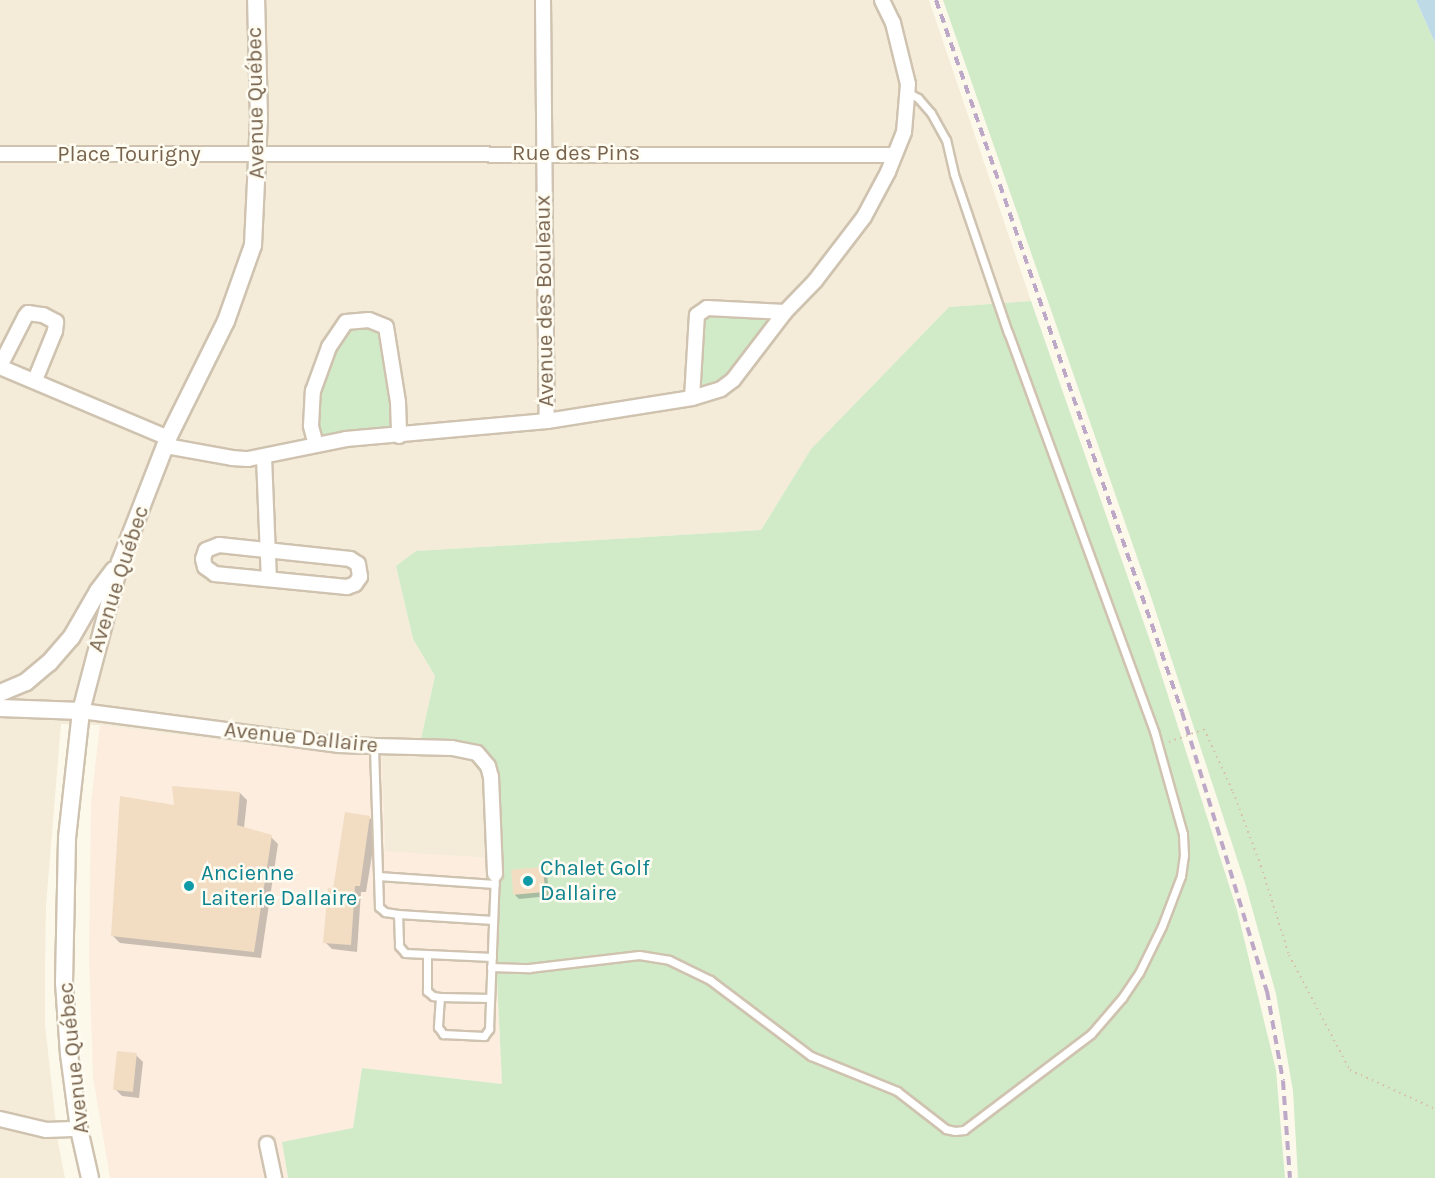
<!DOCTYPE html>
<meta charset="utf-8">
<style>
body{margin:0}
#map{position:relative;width:1435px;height:1178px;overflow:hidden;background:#fcf9eb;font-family:Karla,sans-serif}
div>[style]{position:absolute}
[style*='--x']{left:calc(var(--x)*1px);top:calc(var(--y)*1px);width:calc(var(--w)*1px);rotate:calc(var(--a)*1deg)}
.residential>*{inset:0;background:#f4ecd9}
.commercial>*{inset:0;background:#fceddf}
.green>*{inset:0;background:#d1ebc9}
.water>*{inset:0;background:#bfdae7}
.shadow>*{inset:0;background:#0003}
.building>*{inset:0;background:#f2ddc3;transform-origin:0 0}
.path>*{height:2px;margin-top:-1px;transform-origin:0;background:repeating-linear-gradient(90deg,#d7c1a5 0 1.5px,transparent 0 6px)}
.roads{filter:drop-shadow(2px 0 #cfc3b0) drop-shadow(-2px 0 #cfc3b0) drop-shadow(0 2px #cfc3b0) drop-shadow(0 -2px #cfc3b0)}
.service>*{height:7px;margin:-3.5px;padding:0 3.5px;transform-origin:3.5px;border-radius:3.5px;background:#fff}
.minor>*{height:14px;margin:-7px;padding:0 7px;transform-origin:7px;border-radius:7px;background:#fff}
.tertiary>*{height:16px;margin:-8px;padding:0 8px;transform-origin:8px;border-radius:8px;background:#fff}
.rail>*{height:4px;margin-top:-2px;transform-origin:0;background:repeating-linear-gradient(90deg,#bea8c8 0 9px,transparent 0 15px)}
.dots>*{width:16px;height:16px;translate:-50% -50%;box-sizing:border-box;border:3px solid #fffcf2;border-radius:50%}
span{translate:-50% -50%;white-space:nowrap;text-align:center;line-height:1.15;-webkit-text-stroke:5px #fffcf2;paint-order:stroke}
.street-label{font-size:22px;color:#78644e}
.culture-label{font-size:22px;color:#0d838f}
.left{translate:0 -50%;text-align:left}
</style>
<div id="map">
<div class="residential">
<i style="clip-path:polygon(0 0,929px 0,1031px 301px,949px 307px,811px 449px,761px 530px,416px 551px,396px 566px,413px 639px,435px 676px,419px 748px,471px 759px,482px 768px,487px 778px,491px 858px,385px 852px,381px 753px,241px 743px,100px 725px,61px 724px,46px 906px,45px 964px,45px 1024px,58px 1142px,65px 1178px,0 1178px)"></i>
</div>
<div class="commercial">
<i style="clip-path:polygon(100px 725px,241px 743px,382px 753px,385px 851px,491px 858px,502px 1084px,362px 1068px,353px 1129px,282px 1142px,288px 1178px,110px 1178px,93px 1077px,89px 959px,91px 802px)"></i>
</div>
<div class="green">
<i style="clip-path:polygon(943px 0,1416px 0,1435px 43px,1435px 1178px,1298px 1178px,1293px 1091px,1276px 994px,1245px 883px,1152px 600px)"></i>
<i style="clip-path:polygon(1031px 301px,1154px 652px,1237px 910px,1276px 1070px,1285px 1178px,288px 1178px,282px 1142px,353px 1128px,362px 1068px,502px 1084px,488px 790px,482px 768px,471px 759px,419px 748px,435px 676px,413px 639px,396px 566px,416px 551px,761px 530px,811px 449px,949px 307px)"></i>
<i style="clip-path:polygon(785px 312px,733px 380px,693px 398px,697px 315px)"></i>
<i style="clip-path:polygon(346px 322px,386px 327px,399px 436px,316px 445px,313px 391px)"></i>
</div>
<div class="water">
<i style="clip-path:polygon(1416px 0,1435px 0,1435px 43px)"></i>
</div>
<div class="shadow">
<i style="clip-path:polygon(240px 793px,247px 800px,244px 828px,271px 837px,278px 844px,261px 958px,120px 943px,113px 936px,176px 807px)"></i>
<i style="clip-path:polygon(370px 818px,377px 825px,366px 892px,361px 892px,357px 952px,332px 949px,325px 942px,335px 890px)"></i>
<i style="clip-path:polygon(542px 869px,547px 873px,549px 896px,519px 899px,515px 895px)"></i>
<i style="clip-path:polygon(136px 1055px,143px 1062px,139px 1098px,122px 1096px,115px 1089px)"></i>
</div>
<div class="building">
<i style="clip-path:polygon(172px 786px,240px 792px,237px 825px,272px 835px,254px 952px,111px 936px,120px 796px,174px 805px)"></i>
<i style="clip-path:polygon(345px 812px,370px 816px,360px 886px,355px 886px,351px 945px,323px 943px,328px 888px,333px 889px)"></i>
<i style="left:543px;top:867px;width:25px;height:32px;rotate:85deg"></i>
<i style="left:117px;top:1051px;width:20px;height:39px;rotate:6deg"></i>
</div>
<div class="path">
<i style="--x:1169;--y:742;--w:37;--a:-20"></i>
<i style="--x:1204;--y:729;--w:69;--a:65.3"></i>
<i style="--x:1233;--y:792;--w:79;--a:69.3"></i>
<i style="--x:1261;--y:866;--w:93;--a:72.5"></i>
<i style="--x:1289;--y:955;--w:130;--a:62.1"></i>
<i style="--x:1350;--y:1070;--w:94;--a:24.6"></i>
</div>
<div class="roads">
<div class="service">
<i style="--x:374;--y:747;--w:160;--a:88.2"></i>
<i style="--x:379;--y:907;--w:8;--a:40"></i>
<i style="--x:385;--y:912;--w:13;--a:9"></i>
<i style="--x:398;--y:914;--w:32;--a:88"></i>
<i style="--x:399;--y:946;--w:9;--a:49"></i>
<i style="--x:405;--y:953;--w:87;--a:2.6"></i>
<i style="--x:378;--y:876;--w:117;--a:3.9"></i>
<i style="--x:398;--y:914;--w:95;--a:3.6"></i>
<i style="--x:427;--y:954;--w:37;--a:90"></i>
<i style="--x:427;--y:991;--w:8;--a:40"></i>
<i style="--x:433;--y:996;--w:7;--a:8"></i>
<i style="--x:440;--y:997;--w:30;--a:94"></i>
<i style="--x:438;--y:1027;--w:9;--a:54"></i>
<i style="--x:443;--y:1034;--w:41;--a:2.8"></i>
<i style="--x:484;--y:1036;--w:9;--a:-54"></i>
<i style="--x:489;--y:1029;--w:155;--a:-87.8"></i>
<i style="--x:491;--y:967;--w:38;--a:2"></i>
<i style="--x:529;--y:968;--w:111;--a:-6.7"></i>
<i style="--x:639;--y:955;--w:30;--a:9"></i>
<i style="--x:669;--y:960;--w:46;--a:26"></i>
<i style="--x:710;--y:980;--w:126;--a:37"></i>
<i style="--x:811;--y:1056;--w:93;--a:22.1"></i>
<i style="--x:897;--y:1091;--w:62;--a:37.8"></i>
<i style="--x:946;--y:1129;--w:9;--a:13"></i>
<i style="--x:955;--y:1131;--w:9;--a:-6"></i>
<i style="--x:964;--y:1130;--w:159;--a:-37.1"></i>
<i style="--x:1091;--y:1034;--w:48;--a:-49.3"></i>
<i style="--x:1122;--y:998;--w:30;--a:-56"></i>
<i style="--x:1139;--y:973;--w:52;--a:-63.9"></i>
<i style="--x:1162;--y:926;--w:53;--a:-69.2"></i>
<i style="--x:1181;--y:876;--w:21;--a:-82"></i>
<i style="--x:1184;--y:855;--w:21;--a:-93"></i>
<i style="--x:1183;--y:834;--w:107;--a:-105.7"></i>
<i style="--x:1154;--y:731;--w:424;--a:-110.1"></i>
<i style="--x:1008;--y:333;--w:168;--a:-108.8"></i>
<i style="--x:954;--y:174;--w:35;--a:-103"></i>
<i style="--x:946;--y:140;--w:31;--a:-119"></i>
<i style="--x:931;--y:113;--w:20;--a:-131"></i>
<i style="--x:918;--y:98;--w:13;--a:-151"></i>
<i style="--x:440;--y:997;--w:50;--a:1.1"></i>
</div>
<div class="minor">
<i style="--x:543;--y:0;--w:421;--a:89.5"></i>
<i style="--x:0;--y:154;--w:894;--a:0.06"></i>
<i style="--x:0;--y:366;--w:55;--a:-63"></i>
<i style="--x:25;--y:317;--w:5;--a:-53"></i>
<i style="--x:28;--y:313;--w:15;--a:8"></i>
<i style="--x:43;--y:315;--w:15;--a:28"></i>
<i style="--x:56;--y:322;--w:9;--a:96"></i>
<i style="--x:55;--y:331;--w:53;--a:112.2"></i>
<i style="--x:0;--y:367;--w:182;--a:22.9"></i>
<i style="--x:692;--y:398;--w:83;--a:-86.6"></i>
<i style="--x:697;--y:315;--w:12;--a:-35"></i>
<i style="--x:707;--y:308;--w:78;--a:2.9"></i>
<i style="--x:316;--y:445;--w:20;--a:-105"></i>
<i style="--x:311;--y:426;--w:35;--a:-87"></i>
<i style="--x:313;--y:391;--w:47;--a:-70"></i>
<i style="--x:329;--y:347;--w:30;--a:-56"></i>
<i style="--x:346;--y:322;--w:23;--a:-5"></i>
<i style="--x:369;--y:320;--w:18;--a:22"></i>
<i style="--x:386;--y:327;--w:76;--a:80.9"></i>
<i style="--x:398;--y:402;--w:34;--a:88"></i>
<i style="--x:166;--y:446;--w:67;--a:10.3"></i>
<i style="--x:232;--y:458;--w:16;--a:4"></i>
<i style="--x:248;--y:459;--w:100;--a:-11.5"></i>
<i style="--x:346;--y:439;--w:202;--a:-5.1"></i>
<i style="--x:547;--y:421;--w:147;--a:-9"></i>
<i style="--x:692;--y:398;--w:30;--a:-17"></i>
<i style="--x:721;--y:389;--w:15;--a:-37"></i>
<i style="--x:733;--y:380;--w:86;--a:-52.6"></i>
<i style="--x:785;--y:312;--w:43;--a:-45.9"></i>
<i style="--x:815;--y:281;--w:81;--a:-52.6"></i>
<i style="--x:864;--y:217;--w:51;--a:-61.9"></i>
<i style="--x:888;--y:172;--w:43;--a:-68.2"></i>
<i style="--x:904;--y:132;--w:48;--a:-85.2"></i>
<i style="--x:908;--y:84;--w:63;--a:-103.8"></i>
<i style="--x:893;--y:23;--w:25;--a:-116"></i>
<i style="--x:264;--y:457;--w:122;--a:87.7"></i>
<i style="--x:219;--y:545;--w:132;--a:6.1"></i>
<i style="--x:350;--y:559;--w:9;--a:32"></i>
<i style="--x:358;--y:564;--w:13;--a:81"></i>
<i style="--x:360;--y:577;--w:9;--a:126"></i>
<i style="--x:355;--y:584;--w:9;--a:159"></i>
<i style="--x:347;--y:587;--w:133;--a:-174.4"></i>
<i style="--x:215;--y:574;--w:12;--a:-145"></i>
<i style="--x:205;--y:567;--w:8;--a:-104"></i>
<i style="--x:203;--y:559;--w:9;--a:-72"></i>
<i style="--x:206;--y:550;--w:14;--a:-21"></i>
<i style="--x:81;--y:711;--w:259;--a:7.5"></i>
<i style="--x:338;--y:745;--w:114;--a:1.5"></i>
<i style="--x:452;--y:748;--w:25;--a:11"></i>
<i style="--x:477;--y:753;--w:17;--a:50"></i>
<i style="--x:488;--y:766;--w:11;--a:75"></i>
<i style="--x:491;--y:777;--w:97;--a:87.6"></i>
<i style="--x:0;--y:1119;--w:47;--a:13.4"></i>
<i style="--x:46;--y:1130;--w:33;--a:-2"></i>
<i style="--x:267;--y:1144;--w:35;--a:78"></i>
</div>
<div class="tertiary">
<i style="--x:0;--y:693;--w:28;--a:-23"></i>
<i style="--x:26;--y:682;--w:30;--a:-40"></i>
<i style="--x:49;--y:663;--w:33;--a:-49"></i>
<i style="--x:71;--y:638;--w:54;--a:-60.1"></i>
<i style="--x:98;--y:591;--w:26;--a:-53"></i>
<i style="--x:0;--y:708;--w:81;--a:2.1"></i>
<i style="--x:90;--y:1178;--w:50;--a:-102.7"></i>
<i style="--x:79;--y:1129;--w:76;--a:-97.6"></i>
<i style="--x:69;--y:1054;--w:71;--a:-94"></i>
<i style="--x:64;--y:983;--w:145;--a:-88.8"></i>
<i style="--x:67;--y:838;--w:128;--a:-83.7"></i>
<i style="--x:81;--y:711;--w:154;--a:-75.3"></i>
<i style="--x:120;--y:562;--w:133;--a:-68.8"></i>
<i style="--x:168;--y:438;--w:131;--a:-63.6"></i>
<i style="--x:226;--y:321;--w:81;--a:-70.4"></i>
<i style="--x:253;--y:245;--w:126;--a:-87.3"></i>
<i style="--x:259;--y:119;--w:119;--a:-91.4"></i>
</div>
</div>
<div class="rail">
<i style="--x:936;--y:0;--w:753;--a:70.94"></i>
<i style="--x:1182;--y:712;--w:292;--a:73.1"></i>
<i style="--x:1267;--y:991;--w:91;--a:79.9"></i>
<i style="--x:1283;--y:1081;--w:97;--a:85.9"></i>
</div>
<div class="dots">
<i style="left:528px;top:881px;background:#0f9aa8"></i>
<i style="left:189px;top:886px;background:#0f9aa8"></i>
</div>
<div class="street-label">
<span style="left:256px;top:103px;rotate:-91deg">Avenue Québec</span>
<span style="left:576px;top:154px">Rue des Pins</span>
<span style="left:129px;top:155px">Place Tourigny</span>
<span style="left:545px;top:301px;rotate:-91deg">Avenue des Bouleaux</span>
<span style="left:119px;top:579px;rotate:-72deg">Avenue Québec</span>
<span style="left:301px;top:738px;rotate:6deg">Avenue Dallaire</span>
<span style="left:74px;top:1058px;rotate:-96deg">Avenue Québec</span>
</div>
<div class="culture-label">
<span class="left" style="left:540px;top:881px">Chalet Golf<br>Dallaire</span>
<span class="left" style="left:201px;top:886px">Ancienne<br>Laiterie Dallaire</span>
</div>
</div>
